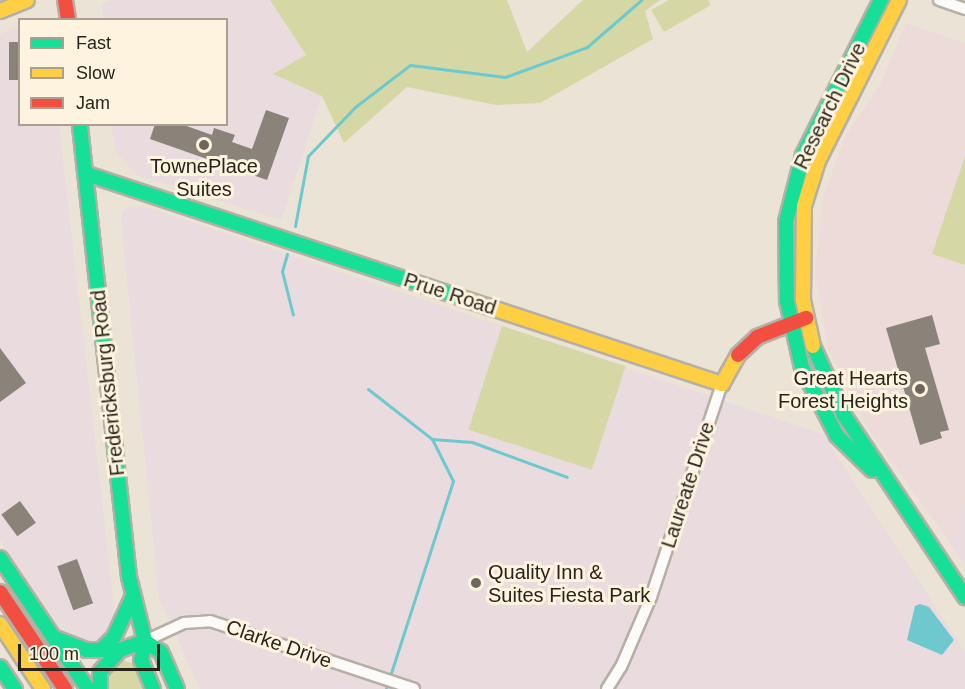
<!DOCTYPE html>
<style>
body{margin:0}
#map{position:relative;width:965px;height:689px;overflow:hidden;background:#ebe3d5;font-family:Helvetica,sans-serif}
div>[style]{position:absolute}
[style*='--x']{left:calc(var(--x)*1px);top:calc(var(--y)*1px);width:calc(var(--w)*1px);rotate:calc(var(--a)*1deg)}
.commercial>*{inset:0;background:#eadcde}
.education>*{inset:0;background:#eddbd9}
.green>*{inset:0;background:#d5d8a5;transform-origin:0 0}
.water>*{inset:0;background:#6ec9cf}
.stream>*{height:3px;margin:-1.5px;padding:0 1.5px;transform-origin:1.5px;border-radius:1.5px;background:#6ec9cf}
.building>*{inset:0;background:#8a837a;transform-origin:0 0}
.roads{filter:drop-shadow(2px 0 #b6afa5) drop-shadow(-2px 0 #b6afa5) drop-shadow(0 2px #b6afa5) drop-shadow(0 -2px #b6afa5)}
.street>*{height:10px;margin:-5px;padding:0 5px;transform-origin:5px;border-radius:5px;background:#fcfbf9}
.fast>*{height:14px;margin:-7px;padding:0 7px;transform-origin:7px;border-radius:7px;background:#16e098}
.slow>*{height:14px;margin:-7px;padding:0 7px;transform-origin:7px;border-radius:7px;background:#ffcf43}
.jam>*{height:14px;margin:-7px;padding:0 7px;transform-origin:7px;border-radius:7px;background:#f24e42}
.dots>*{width:16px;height:16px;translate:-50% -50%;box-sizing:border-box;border:3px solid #fef3df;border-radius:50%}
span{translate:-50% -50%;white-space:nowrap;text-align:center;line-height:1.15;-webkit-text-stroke:6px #fef3df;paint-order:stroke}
.street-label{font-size:20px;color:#29241b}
.poi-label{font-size:20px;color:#29241b}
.right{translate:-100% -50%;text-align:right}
.left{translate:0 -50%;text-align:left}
.legend{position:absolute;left:18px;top:18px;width:210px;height:108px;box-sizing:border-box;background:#fef3df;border:2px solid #a9a091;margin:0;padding:8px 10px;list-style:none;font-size:18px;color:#29241b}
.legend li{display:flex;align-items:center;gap:12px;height:30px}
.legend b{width:30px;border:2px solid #a9a091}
.scale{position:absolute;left:18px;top:644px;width:142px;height:27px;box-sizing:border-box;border:3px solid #29241b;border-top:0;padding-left:8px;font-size:18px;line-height:21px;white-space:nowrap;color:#29241b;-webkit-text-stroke:4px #fef3df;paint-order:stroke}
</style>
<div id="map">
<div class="commercial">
<i style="clip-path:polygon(111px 0,270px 0,306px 55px,274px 75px,322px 96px,281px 220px,137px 175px,116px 152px,111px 125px,226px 124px,226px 20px,103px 19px,102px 6px)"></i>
<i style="clip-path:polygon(19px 26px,20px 124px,59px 125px,115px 614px,104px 639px,94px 643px,73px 640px,62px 630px,0 540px,0 34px)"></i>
<i style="clip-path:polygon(131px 206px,147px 207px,823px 434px,965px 652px,965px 689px,200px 689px,159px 598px,121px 220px,123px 211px)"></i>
<i style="clip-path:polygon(965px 502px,965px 565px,951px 544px)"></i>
</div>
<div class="education">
<i style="clip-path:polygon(906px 23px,965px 43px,965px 502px,951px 544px,868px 429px,828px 349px,815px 271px,823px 197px,846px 135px,881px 83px)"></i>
</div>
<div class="green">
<i style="clip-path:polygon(270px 0,507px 0,527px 52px,583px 0,660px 0,645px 11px,653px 39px,540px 103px,496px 105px,407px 87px,344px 143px,322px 96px,273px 74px,306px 55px)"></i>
<i style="clip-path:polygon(669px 0,708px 0,711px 5px,664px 32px,651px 10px)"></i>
<i style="clip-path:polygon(965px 156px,965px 265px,932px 254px)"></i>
<i style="left:502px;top:326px;width:130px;height:109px;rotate:18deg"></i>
<i style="clip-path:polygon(120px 660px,136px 664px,146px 689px,107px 689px,106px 672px)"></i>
</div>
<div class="water">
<i style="clip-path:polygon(920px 604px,929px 607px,954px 640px,942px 655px,907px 640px,915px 606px)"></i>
</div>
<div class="stream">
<i style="--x:295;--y:226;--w:71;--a:-79.5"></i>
<i style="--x:308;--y:156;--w:68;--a:-46.2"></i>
<i style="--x:355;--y:107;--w:69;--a:-37.4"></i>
<i style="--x:410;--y:65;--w:96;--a:7.2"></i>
<i style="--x:505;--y:77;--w:87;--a:-20.1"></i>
<i style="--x:587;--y:47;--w:72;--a:-41"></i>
<i style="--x:287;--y:254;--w:18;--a:106"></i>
<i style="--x:282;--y:271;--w:45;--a:76"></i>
<i style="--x:368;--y:389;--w:81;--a:38"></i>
<i style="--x:432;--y:439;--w:47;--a:63.4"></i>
<i style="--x:453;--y:481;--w:219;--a:107.9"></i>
<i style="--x:432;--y:439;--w:40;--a:4.3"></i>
<i style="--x:472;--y:442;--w:101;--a:20.2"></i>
</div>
<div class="building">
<i style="left:20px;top:42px;width:38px;height:11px;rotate:90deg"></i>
<i style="clip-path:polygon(266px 110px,289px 118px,267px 180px,150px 139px,155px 124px,181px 124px,212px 135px,214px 128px,235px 135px,232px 142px,252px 149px)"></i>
<i style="clip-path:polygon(932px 315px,940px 344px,925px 348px,949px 430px,940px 432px,942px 438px,920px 445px,886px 328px)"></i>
<i style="clip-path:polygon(0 348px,26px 383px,0 402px)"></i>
<i style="left:20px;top:501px;width:27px;height:23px;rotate:54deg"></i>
<i style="left:77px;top:559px;width:47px;height:21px;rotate:70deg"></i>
</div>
<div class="roads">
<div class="street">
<i style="--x:939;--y:0;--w:28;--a:19"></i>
<i style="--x:145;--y:641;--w:43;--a:-24.8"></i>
<i style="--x:184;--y:623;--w:26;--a:-4"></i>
<i style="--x:210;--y:621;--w:215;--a:18.4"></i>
<i style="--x:607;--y:689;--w:26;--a:-58"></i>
<i style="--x:621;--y:667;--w:76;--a:-66.8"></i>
<i style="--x:651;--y:597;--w:225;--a:-71.6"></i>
</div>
<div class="fast">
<i style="--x:87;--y:174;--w:398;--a:18.3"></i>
<i style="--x:813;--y:346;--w:76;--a:65.8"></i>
<i style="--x:844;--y:415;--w:219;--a:56.4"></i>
<i style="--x:872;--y:470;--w:49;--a:-135.8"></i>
<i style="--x:837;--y:436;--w:76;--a:-117.2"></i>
<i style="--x:802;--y:368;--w:69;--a:-102.6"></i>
<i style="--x:787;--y:301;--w:79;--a:-90.7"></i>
<i style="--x:786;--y:222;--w:69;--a:-75.8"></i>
<i style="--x:803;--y:155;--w:174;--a:-63.3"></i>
<i style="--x:0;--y:558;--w:158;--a:56.1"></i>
<i style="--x:55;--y:638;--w:33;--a:21"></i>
<i style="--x:86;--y:650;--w:34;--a:0"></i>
<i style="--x:120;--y:650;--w:27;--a:-20"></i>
<i style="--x:145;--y:641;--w:66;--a:-104"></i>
<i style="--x:129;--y:577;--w:456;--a:-96.2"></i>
<i style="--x:104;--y:647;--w:14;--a:-45"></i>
<i style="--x:114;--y:637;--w:43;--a:-65.2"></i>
<i style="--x:0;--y:667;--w:27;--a:56"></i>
<i style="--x:100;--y:689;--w:17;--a:-90"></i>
<i style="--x:100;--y:672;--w:30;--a:-48"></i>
<i style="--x:153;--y:689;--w:31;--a:-112"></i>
<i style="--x:141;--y:660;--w:19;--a:-78"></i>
<i style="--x:145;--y:641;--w:19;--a:35"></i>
<i style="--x:161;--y:652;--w:40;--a:66.6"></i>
</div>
<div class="slow">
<i style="--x:0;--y:11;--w:29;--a:-22"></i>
<i style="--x:465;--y:299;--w:271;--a:18.3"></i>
<i style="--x:722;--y:384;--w:33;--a:-61"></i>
<i style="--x:813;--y:346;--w:47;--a:-102.3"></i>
<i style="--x:803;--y:300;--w:94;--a:-89.4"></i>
<i style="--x:804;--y:206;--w:47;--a:-72.7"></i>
<i style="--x:818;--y:161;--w:180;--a:-63.3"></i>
<i style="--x:0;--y:624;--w:78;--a:56.5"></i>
</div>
<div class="jam">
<i style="--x:65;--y:0;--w:20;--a:81"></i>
<i style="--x:738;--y:355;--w:26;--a:-43"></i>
<i style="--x:757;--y:337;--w:53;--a:-21.2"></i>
<i style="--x:0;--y:592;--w:117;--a:56.2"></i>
</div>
</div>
<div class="dots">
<i style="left:204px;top:145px;background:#6d675c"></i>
<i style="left:920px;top:389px;background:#6d675c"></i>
<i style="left:476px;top:583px;background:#6d675c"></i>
</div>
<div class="street-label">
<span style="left:830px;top:106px;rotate:-64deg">Research Drive</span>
<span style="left:450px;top:294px;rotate:18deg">Prue Road</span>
<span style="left:108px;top:383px;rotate:-96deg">Fredericksburg Road</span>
<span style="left:688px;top:485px;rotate:-72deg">Laureate Drive</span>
<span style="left:279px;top:644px;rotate:19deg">Clarke Drive</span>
</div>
<div class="poi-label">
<span style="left:204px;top:178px">TownePlace<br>Suites</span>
<span class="right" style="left:908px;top:390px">Great Hearts<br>Forest Heights</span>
<span class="left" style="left:488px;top:584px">Quality Inn &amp;<br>Suites Fiesta Park</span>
</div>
<ul class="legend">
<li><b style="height:8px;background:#16e098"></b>Fast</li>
<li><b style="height:8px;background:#ffcf43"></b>Slow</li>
<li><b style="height:8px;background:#f24e42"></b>Jam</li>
</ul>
<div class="scale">100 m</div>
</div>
